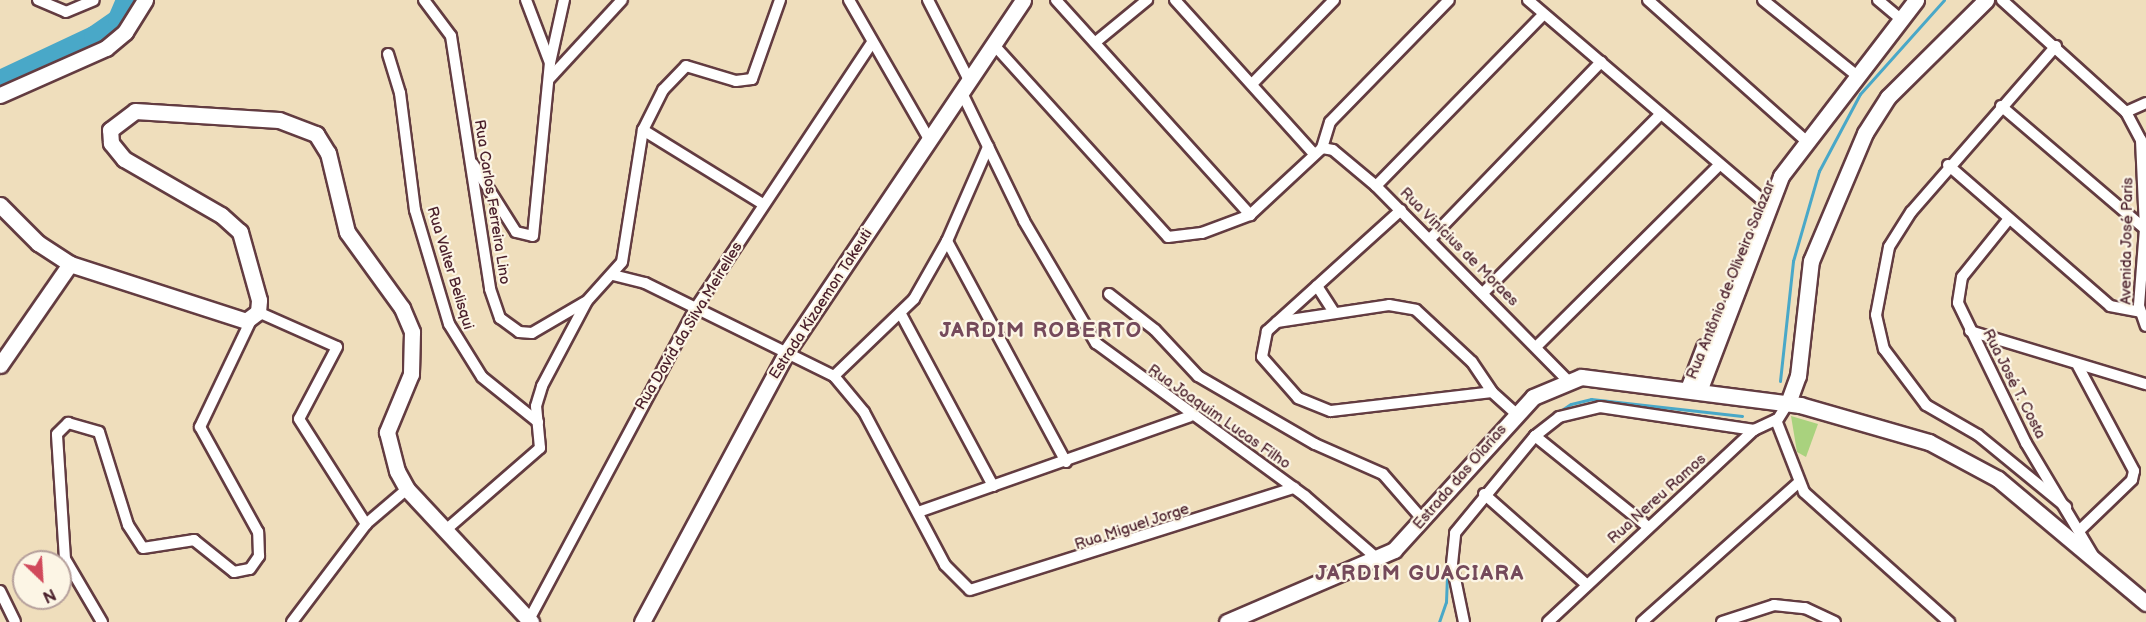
<!DOCTYPE html>
<meta charset="utf-8">
<style>
body{margin:0}
#map{position:relative;width:2146px;height:622px;overflow:hidden;background:#efdebc;font-family:"Balsamiq Sans",sans-serif}
div>[style]{position:absolute}
[style*='--x']{left:calc(var(--x)*1px);top:calc(var(--y)*1px);width:calc(var(--w)*1px);rotate:calc(var(--a)*1deg)}
.green>*{inset:0;background:#a9d27e}
.stream>*{height:3px;margin:-1.5px;padding:0 1.5px;transform-origin:1.5px;border-radius:1.5px;background:#49a8c8}
.river>*{height:20px;margin:-10px;padding:0 10px;transform-origin:10px;border-radius:10px;background:#49a8c8}
.roads{filter:drop-shadow(2px 0 #633c41) drop-shadow(-2px 0 #633c41) drop-shadow(0 2px #633c41) drop-shadow(0 -2px #633c41)}
.street>*{height:10px;margin:-5px;padding:0 5px;transform-origin:5px;border-radius:5px;background:#fff}
.secondary>*{height:15px;margin:-7.5px;padding:0 7.5px;transform-origin:7.5px;border-radius:7.5px;background:#fff}
span{translate:-50% -50%;white-space:nowrap;text-align:center;line-height:1.15;-webkit-text-stroke:4.5px #fcf5e5;paint-order:stroke}
.street-label{font-size:15px;color:#4a1f2b}
.district-label{font-size:21px;color:#754a5b;font-weight:700;letter-spacing:1.5px}
.north{position:absolute;left:12px;top:550px;width:60px;height:60px;box-sizing:border-box;background:#fcf5e5;border:2px solid #b59f9b;border-radius:50%;rotate:155deg;font-size:16px;font-weight:700;line-height:24px;text-align:center;color:#4a1f2b}
.north::after{content:'';display:block;margin:auto;width:21px;height:27px;background:#d1495b;clip-path:polygon(50% 0,100% 100%,50% 72%,0 100%)}
</style>
<div id="map">
<div class="green">
<i style="clip-path:polygon(1791px 416px,1818px 424px,1806px 457px,1797px 452px)"></i>
</div>
<div class="stream">
<i style="--x:1780;--y:381;--w:121;--a:-83.8"></i>
<i style="--x:1793;--y:261;--w:94;--a:-73.9"></i>
<i style="--x:1819;--y:171;--w:87;--a:-62"></i>
<i style="--x:1860;--y:94;--w:126;--a:-48.2"></i>
<i style="--x:1544;--y:422;--w:32;--a:-34"></i>
<i style="--x:1571;--y:404;--w:21;--a:-14"></i>
<i style="--x:1591;--y:399;--w:152;--a:6.4"></i>
<i style="--x:1439;--y:622;--w:21;--a:-71"></i>
<i style="--x:1446;--y:602;--w:51;--a:-87.8"></i>
</div>
<div class="river">
<i style="--x:0;--y:80;--w:104;--a:-25.1"></i>
<i style="--x:94;--y:36;--w:29;--a:-35"></i>
<i style="--x:118;--y:19;--w:21;--a:-67"></i>
</div>
<div class="roads">
<div class="street">
<i style="--x:38;--y:0;--w:30;--a:23"></i>
<i style="--x:66;--y:12;--w:30;--a:-23"></i>
<i style="--x:424;--y:0;--w:45;--a:53.1"></i>
<i style="--x:451;--y:36;--w:256;--a:81.2"></i>
<i style="--x:490;--y:289;--w:31;--a:71"></i>
<i style="--x:500;--y:318;--w:24;--a:36"></i>
<i style="--x:519;--y:332;--w:13;--a:4"></i>
<i style="--x:532;--y:333;--w:61;--a:-30.3"></i>
<i style="--x:526;--y:0;--w:67;--a:69.1"></i>
<i style="--x:849;--y:0;--w:163;--a:60.1"></i>
<i style="--x:928;--y:0;--w:90;--a:62.9"></i>
<i style="--x:1056;--y:0;--w:290;--a:47.9"></i>
<i style="--x:1175;--y:0;--w:207;--a:47.9"></i>
<i style="--x:1528;--y:0;--w:314;--a:40.5"></i>
<i style="--x:1648;--y:0;--w:210;--a:41.7"></i>
<i style="--x:1763;--y:0;--w:119;--a:38.9"></i>
<i style="--x:1878;--y:0;--w:30;--a:40"></i>
<i style="--x:2002;--y:0;--w:167;--a:42.1"></i>
<i style="--x:2126;--y:112;--w:32;--a:62"></i>
<i style="--x:2141;--y:140;--w:89;--a:87.4"></i>
<i style="--x:2145;--y:229;--w:77;--a:94.5"></i>
<i style="--x:2139;--y:306;--w:21;--a:71"></i>
<i style="--x:1097;--y:41;--w:65;--a:-39.4"></i>
<i style="--x:994;--y:45;--w:259;--a:47.8"></i>
<i style="--x:1168;--y:237;--w:34;--a:-7"></i>
<i style="--x:1202;--y:233;--w:51;--a:-20.6"></i>
<i style="--x:1250;--y:215;--w:98;--a:-42.9"></i>
<i style="--x:2056;--y:46;--w:220;--a:131.1"></i>
<i style="--x:1911;--y:212;--w:41;--a:122.2"></i>
<i style="--x:1889;--y:247;--w:69;--a:100.8"></i>
<i style="--x:1876;--y:315;--w:35;--a:77"></i>
<i style="--x:1884;--y:349;--w:70;--a:53.1"></i>
<i style="--x:1926;--y:405;--w:60;--a:30"></i>
<i style="--x:1978;--y:435;--w:114;--a:39.3"></i>
<i style="--x:388;--y:54;--w:41;--a:72.9"></i>
<i style="--x:400;--y:93;--w:118;--a:82.7"></i>
<i style="--x:415;--y:210;--w:119;--a:73.4"></i>
<i style="--x:449;--y:324;--w:62;--a:58.1"></i>
<i style="--x:482;--y:377;--w:72;--a:38.8"></i>
<i style="--x:550;--y:78;--w:106;--a:-47.3"></i>
<i style="--x:1253;--y:83;--w:116;--a:-45.7"></i>
<i style="--x:961;--y:91;--w:144;--a:64.1"></i>
<i style="--x:1024;--y:221;--w:142;--a:59.5"></i>
<i style="--x:1096;--y:343;--w:259;--a:36.2"></i>
<i style="--x:1305;--y:496;--w:98;--a:40.9"></i>
<i style="--x:2001;--y:106;--w:191;--a:40.5"></i>
<i style="--x:2126;--y:112;--w:22;--a:-24"></i>
<i style="--x:643;--y:130;--w:141;--a:31.7"></i>
<i style="--x:1322;--y:148;--w:11;--a:10"></i>
<i style="--x:1333;--y:150;--w:56;--a:39.9"></i>
<i style="--x:1376;--y:186;--w:271;--a:45.4"></i>
<i style="--x:1322;--y:148;--w:27;--a:-73"></i>
<i style="--x:1330;--y:122;--w:170;--a:-45.7"></i>
<i style="--x:473;--y:164;--w:80;--a:57.7"></i>
<i style="--x:516;--y:232;--w:17;--a:13"></i>
<i style="--x:533;--y:236;--w:174;--a:-84.4"></i>
<i style="--x:550;--y:63;--w:65;--a:-77.5"></i>
<i style="--x:1948;--y:165;--w:215;--a:41"></i>
<i style="--x:2110;--y:306;--w:31;--a:11"></i>
<i style="--x:1376;--y:186;--w:240;--a:-45.7"></i>
<i style="--x:1401;--y:210;--w:181;--a:137.9"></i>
<i style="--x:1267;--y:331;--w:26;--a:101"></i>
<i style="--x:1262;--y:357;--w:55;--a:48.7"></i>
<i style="--x:1298;--y:398;--w:35;--a:22"></i>
<i style="--x:1331;--y:411;--w:162;--a:-6.7"></i>
<i style="--x:2008;--y:220;--w:73;--a:128.9"></i>
<i style="--x:1962;--y:277;--w:26;--a:99"></i>
<i style="--x:1958;--y:303;--w:156;--a:64.1"></i>
<i style="--x:2026;--y:443;--w:133;--a:59.2"></i>
<i style="--x:1431;--y:238;--w:245;--a:-46"></i>
<i style="--x:947;--y:241;--w:251;--a:61.7"></i>
<i style="--x:613;--y:275;--w:33;--a:14"></i>
<i style="--x:645;--y:283;--w:211;--a:26.2"></i>
<i style="--x:834;--y:376;--w:47;--a:50.2"></i>
<i style="--x:864;--y:412;--w:173;--a:62.1"></i>
<i style="--x:945;--y:565;--w:35;--a:45"></i>
<i style="--x:970;--y:590;--w:340;--a:-17.5"></i>
<i style="--x:1317;--y:286;--w:30;--a:57"></i>
<i style="--x:1484;--y:292;--w:251;--a:-45.2"></i>
<i style="--x:1109;--y:294;--w:58;--a:38"></i>
<i style="--x:1155;--y:330;--w:63;--a:46.9"></i>
<i style="--x:1198;--y:376;--w:135;--a:30.2"></i>
<i style="--x:1315;--y:444;--w:74;--a:23.8"></i>
<i style="--x:1383;--y:474;--w:61;--a:49"></i>
<i style="--x:258;--y:312;--w:86;--a:23.9"></i>
<i style="--x:337;--y:347;--w:81;--a:117.8"></i>
<i style="--x:299;--y:419;--w:125;--a:57.5"></i>
<i style="--x:902;--y:316;--w:193;--a:61.8"></i>
<i style="--x:1277;--y:322;--w:113;--a:-8.6"></i>
<i style="--x:1389;--y:305;--w:27;--a:10"></i>
<i style="--x:1416;--y:310;--w:76;--a:42.9"></i>
<i style="--x:1472;--y:362;--w:36;--a:56"></i>
<i style="--x:1492;--y:392;--w:31;--a:42"></i>
<i style="--x:1970;--y:331;--w:184;--a:16.8"></i>
<i style="--x:1537;--y:346;--w:257;--a:-44.8"></i>
<i style="--x:2078;--y:366;--w:119;--a:61.9"></i>
<i style="--x:2134;--y:471;--w:9;--a:103"></i>
<i style="--x:2132;--y:480;--w:72;--a:136.1"></i>
<i style="--x:834;--y:376;--w:111;--a:-43.9"></i>
<i style="--x:914;--y:299;--w:67;--a:-60.4"></i>
<i style="--x:947;--y:241;--w:103;--a:-66.4"></i>
<i style="--x:1776;--y:420;--w:77;--a:68.7"></i>
<i style="--x:1804;--y:492;--w:195;--a:41.9"></i>
<i style="--x:1535;--y:436;--w:145;--a:38.8"></i>
<i style="--x:1484;--y:494;--w:136;--a:41.4"></i>
<i style="--x:918;--y:512;--w:288;--a:-19.4"></i>
<i style="--x:448;--y:528;--w:122;--a:-41"></i>
<i style="--x:540;--y:448;--w:42;--a:-95.4"></i>
<i style="--x:536;--y:406;--w:21;--a:-73"></i>
<i style="--x:542;--y:386;--w:96;--a:-62.1"></i>
<i style="--x:587;--y:301;--w:52;--a:-48.1"></i>
<i style="--x:622;--y:262;--w:134;--a:-81"></i>
<i style="--x:643;--y:130;--w:45;--a:-63.4"></i>
<i style="--x:663;--y:90;--w:33;--a:-46"></i>
<i style="--x:686;--y:66;--w:52;--a:16.7"></i>
<i style="--x:736;--y:81;--w:16;--a:-7"></i>
<i style="--x:752;--y:79;--w:84;--a:-70.5"></i>
<i style="--x:0;--y:591;--w:34;--a:64"></i>
<i style="--x:531;--y:616;--w:348;--a:-61.9"></i>
<i style="--x:695;--y:309;--w:318;--a:-56.4"></i>
<i style="--x:102;--y:622;--w:73;--a:-120.4"></i>
<i style="--x:65;--y:559;--w:125;--a:-93.7"></i>
<i style="--x:57;--y:434;--w:16;--a:-45"></i>
<i style="--x:68;--y:423;--w:32;--a:16"></i>
<i style="--x:99;--y:432;--w:97;--a:72.7"></i>
<i style="--x:128;--y:525;--w:27;--a:57"></i>
<i style="--x:143;--y:548;--w:52;--a:-8.9"></i>
<i style="--x:194;--y:540;--w:51;--a:38.7"></i>
<i style="--x:234;--y:572;--w:16;--a:-11"></i>
<i style="--x:250;--y:569;--w:16;--a:-55"></i>
<i style="--x:259;--y:556;--w:24;--a:-92"></i>
<i style="--x:258;--y:532;--w:120;--a:-118.9"></i>
<i style="--x:200;--y:427;--w:121;--a:-64.5"></i>
<i style="--x:292;--y:622;--w:123;--a:-52.9"></i>
<i style="--x:366;--y:524;--w:54;--a:-40.5"></i>
<i style="--x:1464;--y:622;--w:59;--a:-101.7"></i>
<i style="--x:1452;--y:564;--w:31;--a:-84"></i>
<i style="--x:1455;--y:533;--w:126;--a:-50.5"></i>
<i style="--x:1535;--y:436;--w:31;--a:-38"></i>
<i style="--x:1559;--y:417;--w:42;--a:-13.7"></i>
<i style="--x:1600;--y:407;--w:156;--a:8.5"></i>
<i style="--x:1548;--y:622;--w:282;--a:-43"></i>
<i style="--x:1754;--y:430;--w:26;--a:-25"></i>
<i style="--x:1778;--y:419;--w:19;--a:-58"></i>
<i style="--x:1642;--y:622;--w:208;--a:-41.7"></i>
<i style="--x:1722;--y:622;--w:55;--a:-18.1"></i>
<i style="--x:1774;--y:605;--w:31;--a:6"></i>
<i style="--x:1805;--y:608;--w:33;--a:25"></i>
</div>
<div class="secondary">
<i style="--x:0;--y:95;--w:116;--a:-23.9"></i>
<i style="--x:106;--y:48;--w:25;--a:-40"></i>
<i style="--x:125;--y:32;--w:38;--a:-58"></i>
<i style="--x:0;--y:205;--w:54;--a:45"></i>
<i style="--x:38;--y:243;--w:38;--a:33"></i>
<i style="--x:70;--y:264;--w:185;--a:17.9"></i>
<i style="--x:246;--y:321;--w:15;--a:-37"></i>
<i style="--x:258;--y:312;--w:12;--a:-85"></i>
<i style="--x:259;--y:300;--w:71;--a:-105.6"></i>
<i style="--x:240;--y:232;--w:25;--a:-138"></i>
<i style="--x:221;--y:215;--w:112;--a:-150"></i>
<i style="--x:124;--y:159;--w:21;--a:-129"></i>
<i style="--x:111;--y:143;--w:13;--a:-94"></i>
<i style="--x:110;--y:130;--w:31;--a:-37"></i>
<i style="--x:135;--y:111;--w:144;--a:3.6"></i>
<i style="--x:279;--y:120;--w:40;--a:21"></i>
<i style="--x:316;--y:134;--w:22;--a:58"></i>
<i style="--x:328;--y:153;--w:81;--a:76.5"></i>
<i style="--x:347;--y:232;--w:94;--a:54.1"></i>
<i style="--x:402;--y:308;--w:26;--a:67"></i>
<i style="--x:412;--y:332;--w:42;--a:91.4"></i>
<i style="--x:411;--y:374;--w:63;--a:112.5"></i>
<i style="--x:387;--y:432;--w:40;--a:75.6"></i>
<i style="--x:397;--y:471;--w:21;--a:61"></i>
<i style="--x:407;--y:489;--w:182;--a:47"></i>
<i style="--x:0;--y:365;--w:123;--a:-55.3"></i>
<i style="--x:1688;--y:389;--w:45;--a:-69.1"></i>
<i style="--x:1699;--y:391;--w:230;--a:-69.1"></i>
<i style="--x:1781;--y:176;--w:222;--a:-52.5"></i>
<i style="--x:1788;--y:403;--w:29;--a:-70"></i>
<i style="--x:1798;--y:376;--w:116;--a:-83.6"></i>
<i style="--x:1811;--y:261;--w:139;--a:-67.1"></i>
<i style="--x:1865;--y:133;--w:43;--a:-57.4"></i>
<i style="--x:1888;--y:97;--w:138;--a:-44.7"></i>
<i style="--x:642;--y:622;--w:305;--a:-61.8"></i>
<i style="--x:786;--y:353;--w:425;--a:-56.1"></i>
<i style="--x:1227;--y:622;--w:182;--a:-23.3"></i>
<i style="--x:1394;--y:550;--w:207;--a:-47.7"></i>
<i style="--x:1533;--y:397;--w:52;--a:-22.6"></i>
<i style="--x:1581;--y:377;--w:221;--a:7.3"></i>
<i style="--x:1800;--y:405;--w:134;--a:16"></i>
<i style="--x:1929;--y:442;--w:78;--a:28.2"></i>
<i style="--x:1998;--y:479;--w:193;--a:40"></i>
</div>
</div>
<div class="street-label">
<span style="left:492px;top:202px;rotate:81deg">Rua Carlos Ferreira Lino</span>
<span style="left:2127px;top:241px;rotate:-89deg">Avenida José Paris</span>
<span style="left:1459px;top:247px;rotate:45deg">Rua Vinícius de Moraes</span>
<span style="left:450px;top:268px;rotate:73deg">Rua Valter Belisqui</span>
<span style="left:1731px;top:280px;rotate:-68deg">Rua Antônio de Oliveira Salazar</span>
<span style="left:821px;top:304px;rotate:-57deg">Estrada Kizaemon Takeuti</span>
<span style="left:689px;top:326px;rotate:-59deg">Rua David da Silva Meirelles</span>
<span style="left:2014px;top:384px;rotate:63deg">Rua José T. Costa</span>
<span style="left:1219px;top:417px;rotate:35deg">Rua Joaquim Lucas Filho</span>
<span style="left:1460px;top:477px;rotate:-49deg">Estrada das Olarias</span>
<span style="left:1657px;top:499px;rotate:-42deg">Rua Nereu Ramos</span>
<span style="left:1132px;top:527px;rotate:-18deg">Rua Miguel Jorge</span>
</div>
<div class="district-label">
<span style="left:1041px;top:331px">JARDIM ROBERTO</span>
<span style="left:1420px;top:574px">JARDIM GUACIARA</span>
</div>
<div class="north">N</div>
</div>
